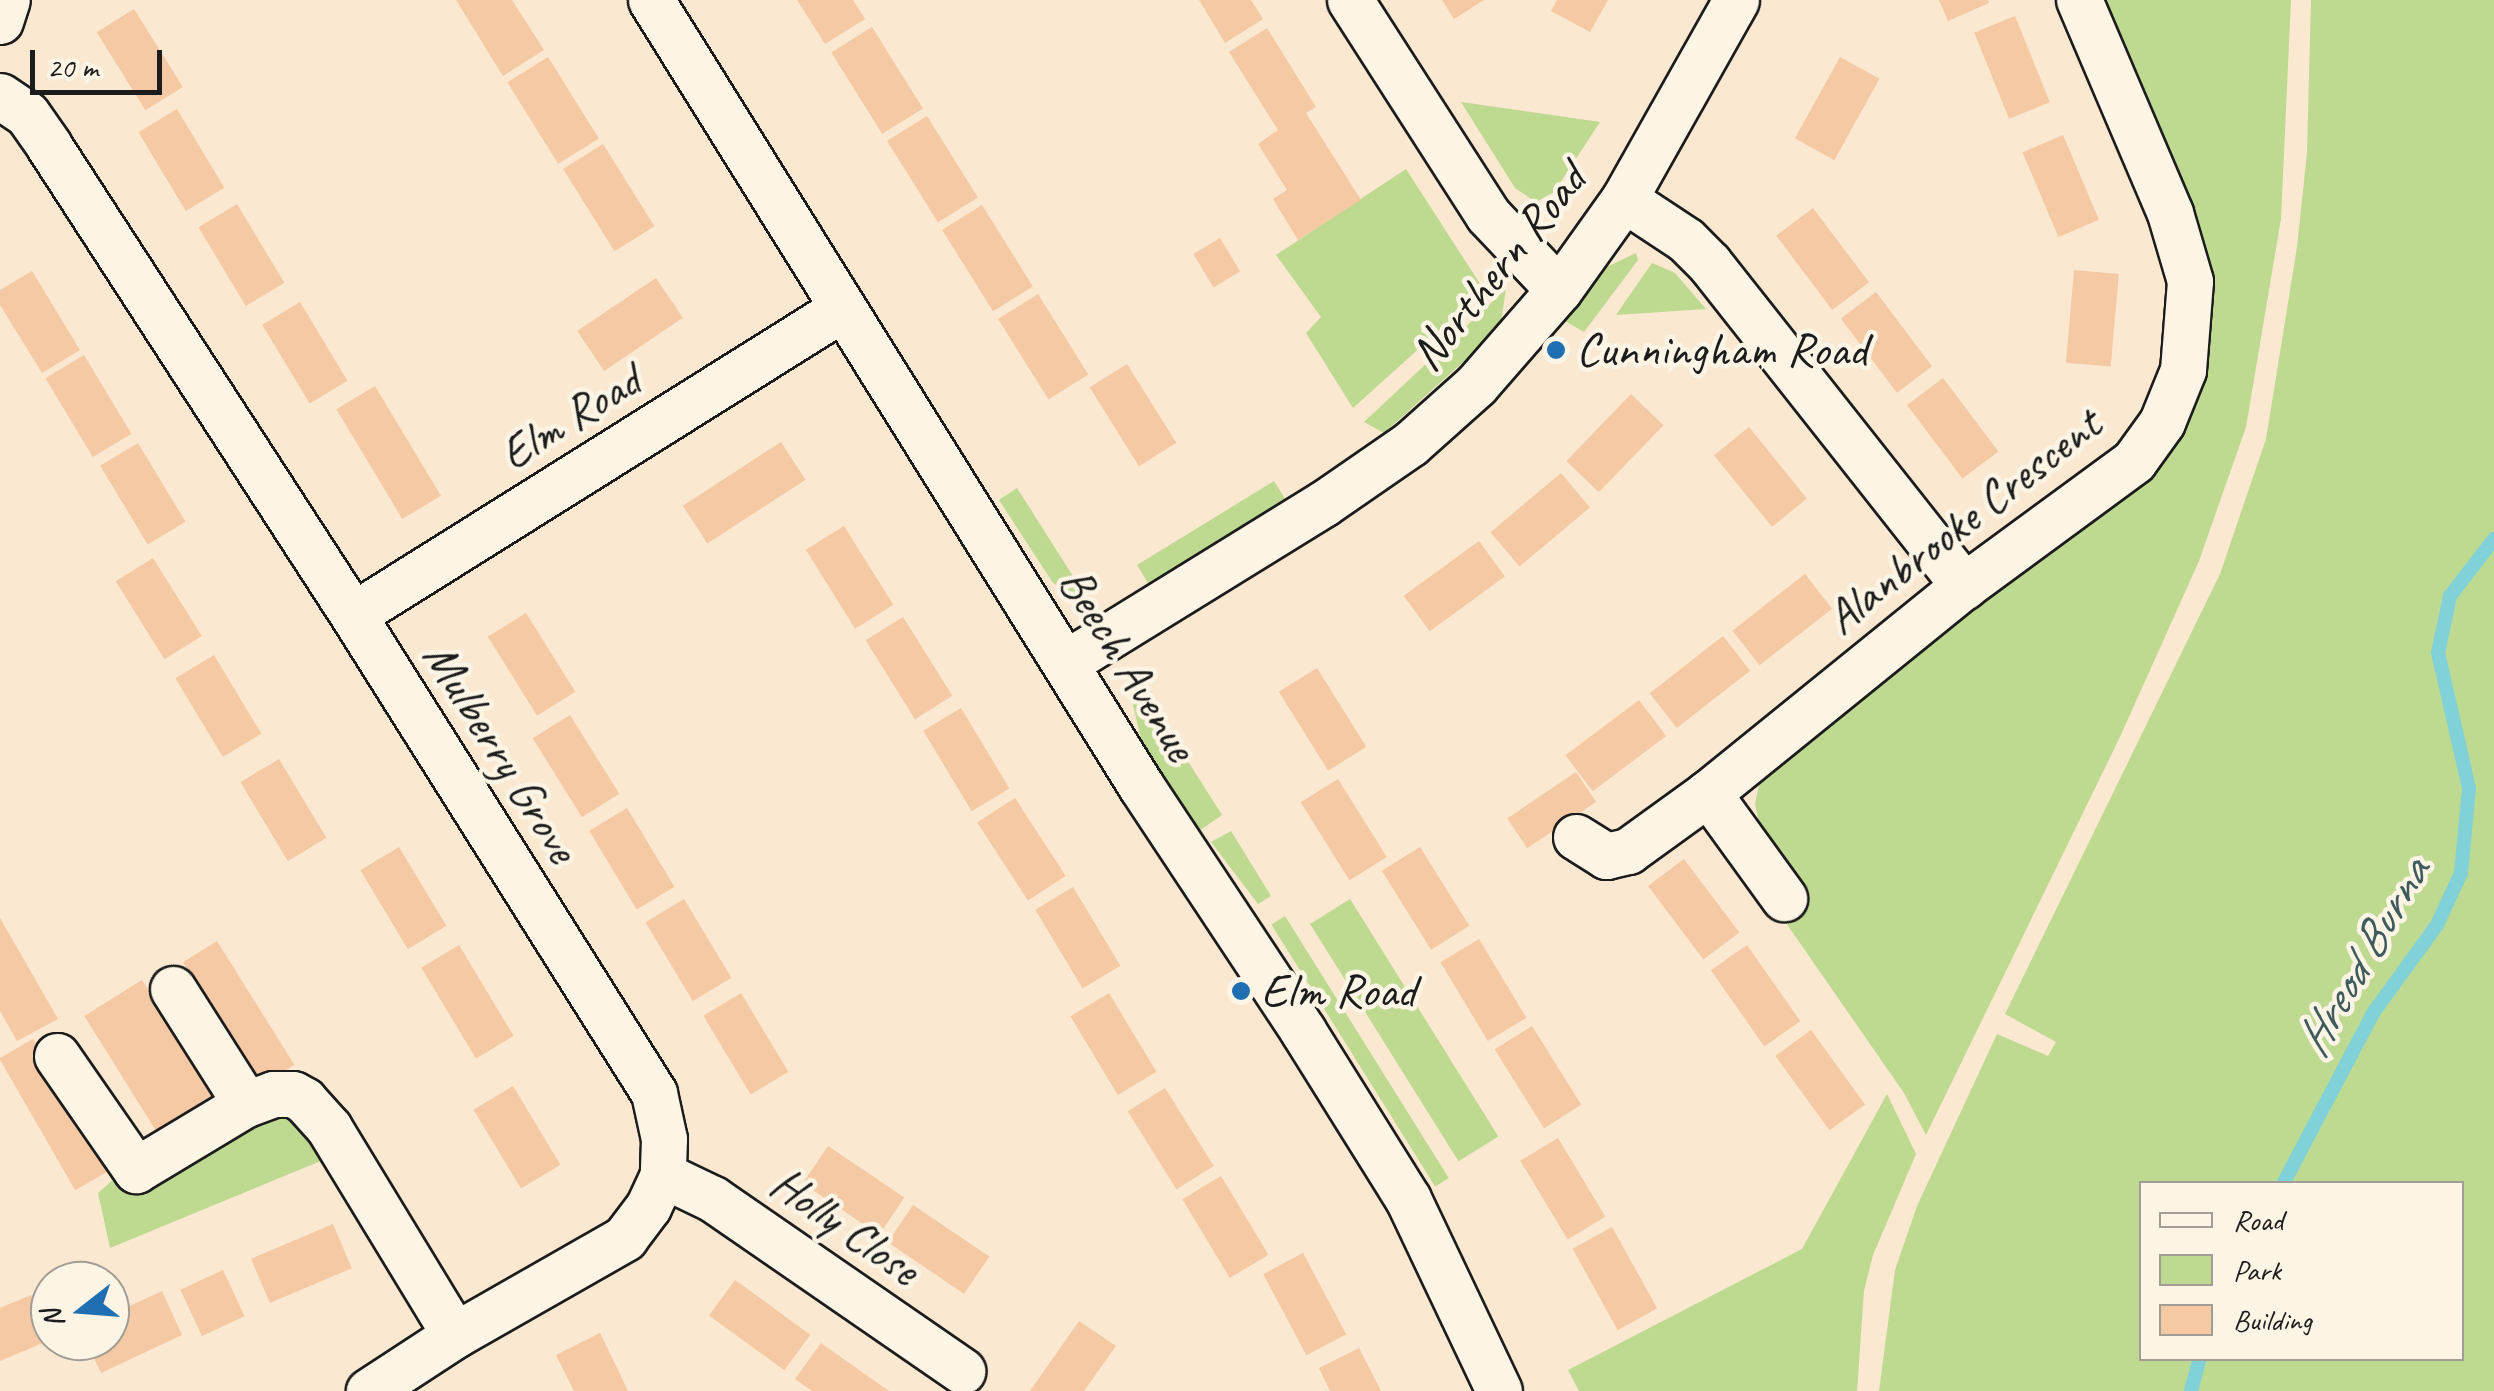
<!DOCTYPE html>
<style>
body{margin:0}
#map{position:relative;width:2494px;height:1391px;overflow:hidden;background:#fae8d1;font-family:Caveat,sans-serif}
div>[style]{position:absolute}
[style*='--x']{left:calc(var(--x)*1px);top:calc(var(--y)*1px);width:calc(var(--w)*1px);rotate:calc(var(--a)*1deg)}
.green>*{inset:0;background:#bed990;transform-origin:0 0}
.stream>*{height:14px;margin:-7px;padding:0 7px;transform-origin:7px;border-radius:7px;background:#80d1d8}
.building>*{inset:0;background:#f4c9a3;transform-origin:0 0}
.roads{filter:drop-shadow(2px 0 #1c1c1c) drop-shadow(-2px 0 #1c1c1c) drop-shadow(0 2px #1c1c1c) drop-shadow(0 -2px #1c1c1c)}
.minor>*{height:45px;margin:-22.5px;padding:0 22.5px;transform-origin:22.5px;border-radius:22.5px;background:#fcf5e5}
.dots>*{width:28px;height:28px;translate:-50% -50%;box-sizing:border-box;border:5px solid #fcf5e5;border-radius:50%}
span{translate:-50% -50%;white-space:nowrap;text-align:center;line-height:1.15;-webkit-text-stroke:9px #fcf5e5;paint-order:stroke}
.street-label{font-size:48px;color:#1c1c1c}
.poi-label{font-size:48px;color:#1c1c1c}
.left{translate:0 -50%;text-align:left}
.water-label{font-size:50px;color:#3f5b5e;font-style:italic}
.legend{position:absolute;left:2139px;top:1181px;width:325px;height:180px;box-sizing:border-box;background:#fcf5e5;border:2px solid #a29e95;margin:0;padding:12px 18px;list-style:none;font-size:30px;color:#1c1c1c}
.legend li{display:flex;align-items:center;gap:20px;height:50px}
.legend b{width:50px;border:2px solid #a29e95}
.north{position:absolute;left:30px;top:1261px;width:100px;height:100px;box-sizing:border-box;background:#fcf5e5;border:2px solid #a29e95;border-radius:50%;rotate:253deg;font-size:28px;font-weight:700;line-height:40px;text-align:center;color:#1c1c1c}
.north::after{content:'';display:block;margin:auto;width:35px;height:45px;background:#1f6fb2;clip-path:polygon(50% 0,100% 100%,50% 72%,0 100%)}
.scale{position:absolute;left:30px;top:50px;width:132px;height:45px;box-sizing:border-box;border:5px solid #1c1c1c;border-top:0;padding-left:12px;font-size:30px;line-height:35px;white-space:nowrap;color:#1c1c1c;-webkit-text-stroke:8px #fcf5e5;paint-order:stroke}
</style>
<div id="map">
<div class="green">
<i style="clip-path:polygon(2097px 0,2291px 0,2281px 219px,2246px 427px,2199px 561px,2119px 739px,1926px 1135px,1904px 1093px,1786px 923px,1810px 903px,1762px 836px,1755px 804px,1759px 785px,1769px 772px,2136px 479px,2196px 370px)"></i>
<i style="clip-path:polygon(evenodd,2311px 0,2494px 0,2494px 1391px,1879px 1391px,1895px 1270px,1917px 1206px,1997px 1034px,2048px 1056px,2056px 1042px,2005px 1014px,2220px 574px,2266px 439px,2297px 247px,2307px 153px,2311px 0,2142px 1184px,2462px 1184px,2462px 1358px,2142px 1358px,2142px 1184px)"></i>
<i style="clip-path:polygon(1461px 102px,1600px 122px,1554px 192px,1536px 202px,1515px 188px)"></i>
<i style="clip-path:polygon(1406px 169px,1484px 290px,1353px 408px,1306px 333px,1321px 317px,1276px 255px)"></i>
<i style="clip-path:polygon(1636px 253px,1638px 260px,1584px 332px,1565px 321px,1607px 267px)"></i>
<i style="clip-path:polygon(1652px 263px,1675px 273px,1706px 309px,1616px 315px)"></i>
<i style="clip-path:polygon(1506px 289px,1501px 322px,1492px 336px,1384px 433px,1364px 422px)"></i>
<i style="clip-path:polygon(1274px 481px,1287px 502px,1148px 583px,1137px 565px)"></i>
<i style="clip-path:polygon(1017px 488px,1083px 592px,1084px 599px,1053px 583px,999px 500px)"></i>
<i style="clip-path:polygon(1137px 681px,1222px 815px,1199px 831px,1142px 744px,1133px 705px)"></i>
<i style="clip-path:polygon(1231px 831px,1271px 896px,1258px 904px,1211px 842px)"></i>
<i style="left:1350px;top:899px;width:280px;height:47px;rotate:58deg"></i>
<i style="left:1285px;top:916px;width:309px;height:16px;rotate:58deg"></i>
<i style="clip-path:polygon(1887px 1094px,1916px 1154px,1873px 1255px,1864px 1291px,1857px 1391px,1579px 1391px,1568px 1370px,1802px 1249px)"></i>
<i style="clip-path:polygon(289px 1109px,328px 1158px,110px 1248px,98px 1193px,114px 1179px,128px 1183px)"></i>
</div>
<div class="stream">
<i style="--x:2283;--y:1184;--w:193;--a:-62.2"></i>
<i style="--x:2373;--y:1013;--w:109;--a:-54"></i>
<i style="--x:2437;--y:925;--w:57;--a:-65.2"></i>
<i style="--x:2461;--y:873;--w:85;--a:-84.6"></i>
<i style="--x:2469;--y:788;--w:139;--a:-102.9"></i>
<i style="--x:2438;--y:653;--w:58;--a:-78.1"></i>
<i style="--x:2450;--y:596;--w:72;--a:-52.3"></i>
<i style="--x:2191;--y:1391;--w:34;--a:-75"></i>
</div>
<div class="building">
<i style="clip-path:polygon(456px 0,512px 0,544px 50px,503px 76px)"></i>
<i style="clip-path:polygon(797px 0,853px 0,865px 19px,825px 44px)"></i>
<i style="clip-path:polygon(1199px 0,1251px 0,1263px 19px,1225px 43px)"></i>
<i style="clip-path:polygon(1442px 0,1484px 0,1454px 19px)"></i>
<i style="clip-path:polygon(1557px 0,1608px 0,1590px 32px,1551px 11px)"></i>
<i style="clip-path:polygon(1939px 0,1988px 0,1989px 3px,1948px 21px)"></i>
<i style="left:134px;top:9px;width:92px;height:44px;rotate:58deg"></i>
<i style="left:2015px;top:16px;width:93px;height:44px;rotate:68deg"></i>
<i style="left:872px;top:27px;width:96px;height:48px;rotate:58deg"></i>
<i style="clip-path:polygon(1267px 28px,1316px 107px,1306px 113px,1361px 200px,1298px 240px,1273px 199px,1287px 190px,1258px 144px,1278px 130px,1229px 52px)"></i>
<i style="left:548px;top:57px;width:96px;height:48px;rotate:58deg"></i>
<i style="left:1840px;top:57px;width:45px;height:93px;rotate:29deg"></i>
<i style="left:177px;top:109px;width:92px;height:45px;rotate:59deg"></i>
<i style="left:927px;top:116px;width:96px;height:47px;rotate:58deg"></i>
<i style="left:2063px;top:135px;width:92px;height:44px;rotate:67deg"></i>
<i style="left:603px;top:144px;width:97px;height:47px;rotate:58deg"></i>
<i style="left:237px;top:204px;width:92px;height:45px;rotate:59deg"></i>
<i style="left:982px;top:205px;width:96px;height:47px;rotate:58deg"></i>
<i style="left:1813px;top:208px;width:93px;height:46px;rotate:53deg"></i>
<i style="left:1220px;top:238px;width:39px;height:31px;rotate:59deg"></i>
<i style="left:2074px;top:270px;width:45px;height:93px;rotate:5deg"></i>
<i style="clip-path:polygon(32px 271px,80px 350px,42px 373px,0 305px,0 290px)"></i>
<i style="left:656px;top:278px;width:48px;height:95px;rotate:56deg"></i>
<i style="left:1876px;top:292px;width:93px;height:44px;rotate:53deg"></i>
<i style="left:1038px;top:294px;width:95px;height:47px;rotate:58deg"></i>
<i style="left:300px;top:302px;width:92px;height:44px;rotate:59deg"></i>
<i style="left:84px;top:355px;width:92px;height:45px;rotate:59deg"></i>
<i style="left:1127px;top:364px;width:93px;height:44px;rotate:58deg"></i>
<i style="left:1943px;top:378px;width:92px;height:45px;rotate:53deg"></i>
<i style="left:375px;top:386px;width:128px;height:45px;rotate:59deg"></i>
<i style="left:1631px;top:394px;width:45px;height:93px;rotate:44deg"></i>
<i style="left:1749px;top:427px;width:92px;height:45px;rotate:51deg"></i>
<i style="left:781px;top:442px;width:45px;height:117px;rotate:57deg"></i>
<i style="left:138px;top:443px;width:92px;height:44px;rotate:59deg"></i>
<i style="left:1561px;top:473px;width:45px;height:92px;rotate:50deg"></i>
<i style="left:844px;top:526px;width:93px;height:45px;rotate:58deg"></i>
<i style="left:1479px;top:541px;width:44px;height:93px;rotate:54deg"></i>
<i style="left:153px;top:558px;width:92px;height:44px;rotate:58deg"></i>
<i style="left:1805px;top:574px;width:44px;height:92px;rotate:52deg"></i>
<i style="left:526px;top:613px;width:93px;height:45px;rotate:58deg"></i>
<i style="left:903px;top:617px;width:93px;height:44px;rotate:58deg"></i>
<i style="left:1723px;top:636px;width:44px;height:93px;rotate:52deg"></i>
<i style="left:214px;top:655px;width:92px;height:45px;rotate:59deg"></i>
<i style="left:1317px;top:668px;width:93px;height:45px;rotate:58deg"></i>
<i style="left:1639px;top:700px;width:45px;height:92px;rotate:53deg"></i>
<i style="left:961px;top:708px;width:94px;height:44px;rotate:59deg"></i>
<i style="left:570px;top:715px;width:93px;height:44px;rotate:58deg"></i>
<i style="left:279px;top:759px;width:92px;height:45px;rotate:59deg"></i>
<i style="left:1576px;top:772px;width:36px;height:83px;rotate:56deg"></i>
<i style="left:1338px;top:779px;width:92px;height:44px;rotate:58deg"></i>
<i style="left:1015px;top:798px;width:93px;height:45px;rotate:57deg"></i>
<i style="left:627px;top:808px;width:92px;height:44px;rotate:59deg"></i>
<i style="left:399px;top:847px;width:92px;height:45px;rotate:59deg"></i>
<i style="left:1420px;top:847px;width:93px;height:45px;rotate:58deg"></i>
<i style="left:1684px;top:859px;width:92px;height:45px;rotate:53deg"></i>
<i style="left:1073px;top:887px;width:92px;height:44px;rotate:59deg"></i>
<i style="left:684px;top:899px;width:92px;height:45px;rotate:59deg"></i>
<i style="clip-path:polygon(0 918px,58px 1019px,17px 1041px,0 1011px)"></i>
<i style="left:1479px;top:939px;width:92px;height:45px;rotate:59deg"></i>
<i style="left:217px;top:941px;width:146px;height:40px;rotate:58deg"></i>
<i style="left:459px;top:945px;width:106px;height:44px;rotate:59deg"></i>
<i style="left:1747px;top:945px;width:93px;height:44px;rotate:55deg"></i>
<i style="left:142px;top:980px;width:149px;height:68px;rotate:58deg"></i>
<i style="left:741px;top:993px;width:92px;height:44px;rotate:59deg"></i>
<i style="left:1109px;top:993px;width:92px;height:45px;rotate:59deg"></i>
<i style="left:1532px;top:1026px;width:93px;height:44px;rotate:58deg"></i>
<i style="left:1811px;top:1030px;width:92px;height:44px;rotate:54deg"></i>
<i style="left:33px;top:1039px;width:152px;height:39px;rotate:60deg"></i>
<i style="left:513px;top:1086px;width:92px;height:46px;rotate:59deg"></i>
<i style="left:1165px;top:1088px;width:92px;height:44px;rotate:58deg"></i>
<i style="left:1558px;top:1138px;width:92px;height:44px;rotate:59deg"></i>
<i style="left:828px;top:1146px;width:92px;height:45px;rotate:34deg"></i>
<i style="left:1221px;top:1176px;width:92px;height:45px;rotate:59deg"></i>
<i style="left:913px;top:1205px;width:92px;height:45px;rotate:34deg"></i>
<i style="left:333px;top:1224px;width:48px;height:89px;rotate:67deg"></i>
<i style="left:1612px;top:1227px;width:93px;height:45px;rotate:61deg"></i>
<i style="left:1303px;top:1253px;width:92px;height:45px;rotate:62deg"></i>
<i style="left:223px;top:1270px;width:51px;height:47px;rotate:65deg"></i>
<i style="left:735px;top:1280px;width:93px;height:44px;rotate:36deg"></i>
<i style="clip-path:polygon(162px 1291px,182px 1335px,101px 1373px,86px 1341px,110px 1341px,110px 1315px)"></i>
<i style="clip-path:polygon(31px 1295px,50px 1340px,0 1361px,0 1308px)"></i>
<i style="clip-path:polygon(1079px 1321px,1116px 1346px,1084px 1391px,1030px 1391px)"></i>
<i style="clip-path:polygon(600px 1333px,619px 1372px,628px 1391px,574px 1391px,556px 1355px)"></i>
<i style="clip-path:polygon(821px 1343px,859px 1370px,889px 1391px,812px 1391px,795px 1379px)"></i>
<i style="clip-path:polygon(1359px 1348px,1381px 1391px,1330px 1391px,1319px 1368px)"></i>
</div>
<div class="roads">
<div class="minor">
<i style="--x:651;--y:0;--w:926;--a:58.06"></i>
<i style="--x:1141;--y:786;--w:294;--a:56.5"></i>
<i style="--x:1303;--y:1031;--w:198;--a:58"></i>
<i style="--x:1408;--y:1199;--w:212;--a:64.6"></i>
<i style="--x:1350;--y:0;--w:255;--a:57.3"></i>
<i style="--x:1488;--y:215;--w:103;--a:46.6"></i>
<i style="--x:0;--y:21;--w:22;--a:-72"></i>
<i style="--x:0;--y:96;--w:32;--a:34"></i>
<i style="--x:27;--y:114;--w:39;--a:55"></i>
<i style="--x:49;--y:146;--w:559;--a:57.05"></i>
<i style="--x:353;--y:615;--w:565;--a:57.8"></i>
<i style="--x:654;--y:1093;--w:47;--a:77.7"></i>
<i style="--x:664;--y:1139;--w:36;--a:92"></i>
<i style="--x:663;--y:1175;--w:35;--a:115"></i>
<i style="--x:648;--y:1207;--w:39;--a:127"></i>
<i style="--x:625;--y:1238;--w:196;--a:150.3"></i>
<i style="--x:455;--y:1335;--w:103;--a:146.9"></i>
<i style="--x:1624;--y:199;--w:74;--a:33.5"></i>
<i style="--x:1686;--y:240;--w:33;--a:45"></i>
<i style="--x:1709;--y:263;--w:412;--a:51.7"></i>
<i style="--x:353;--y:615;--w:578;--a:-32.07"></i>
<i style="--x:1067;--y:662;--w:301;--a:-31.7"></i>
<i style="--x:1323;--y:504;--w:106;--a:-34.6"></i>
<i style="--x:1410;--y:444;--w:89;--a:-41.8"></i>
<i style="--x:1476;--y:385;--w:126;--a:-48.9"></i>
<i style="--x:1559;--y:290;--w:112;--a:-54.5"></i>
<i style="--x:1624;--y:199;--w:228;--a:-60.6"></i>
<i style="--x:1708;--y:793;--w:130;--a:54.1"></i>
<i style="--x:1576;--y:837;--w:36;--a:32"></i>
<i style="--x:1606;--y:856;--w:23;--a:-13"></i>
<i style="--x:1628;--y:851;--w:99;--a:-35.9"></i>
<i style="--x:1708;--y:793;--w:329;--a:-39"></i>
<i style="--x:1964;--y:586;--w:211;--a:-36.3"></i>
<i style="--x:2134;--y:461;--w:48;--a:-54.3"></i>
<i style="--x:2162;--y:422;--w:56;--a:-68"></i>
<i style="--x:2183;--y:370;--w:89;--a:-85.5"></i>
<i style="--x:2190;--y:281;--w:71;--a:-106.4"></i>
<i style="--x:2170;--y:213;--w:232;--a:-113.1"></i>
<i style="--x:173;--y:989;--w:136;--a:57.6"></i>
<i style="--x:57;--y:1056;--w:139;--a:55.3"></i>
<i style="--x:136;--y:1170;--w:128;--a:-31"></i>
<i style="--x:246;--y:1104;--w:29;--a:-20"></i>
<i style="--x:273;--y:1094;--w:20;--a:0"></i>
<i style="--x:293;--y:1094;--w:13;--a:29"></i>
<i style="--x:304;--y:1100;--w:38;--a:48"></i>
<i style="--x:329;--y:1128;--w:242;--a:58.7"></i>
<i style="--x:663;--y:1175;--w:55;--a:25.6"></i>
<i style="--x:713;--y:1199;--w:303;--a:34.6"></i>
</div>
</div>
<div class="dots">
<i style="left:1556px;top:350px;background:#1f6fb2"></i>
<i style="left:1241px;top:991px;background:#1f6fb2"></i>
</div>
<div class="street-label">
<span style="left:1498px;top:267px;rotate:-51deg">Northern Road</span>
<span style="left:570px;top:417px;rotate:-32deg">Elm Road</span>
<span style="left:1963px;top:521px;rotate:-38deg">Alanbrooke Crescent</span>
<span style="left:1128px;top:664px;rotate:58deg">Beech Avenue</span>
<span style="left:501px;top:752px;rotate:58deg">Mulberry Grove</span>
<span style="left:845px;top:1226px;rotate:35deg">Holly Close</span>
</div>
<div class="poi-label">
<span class="left" style="left:1576px;top:350px">Cunningham Road</span>
<span class="left" style="left:1261px;top:991px">Elm Road</span>
</div>
<div class="water-label">
<span style="left:2362px;top:957px;rotate:-60deg">Hreod Burna</span>
</div>
<ul class="legend">
<li><b style="height:12px;background:#fcf5e5"></b>Road</li>
<li><b style="height:28px;background:#bed990"></b>Park</li>
<li><b style="height:28px;background:#f4c9a3"></b>Building</li>
</ul>
<div class="north">N</div>
<div class="scale">20 m</div>
</div>
